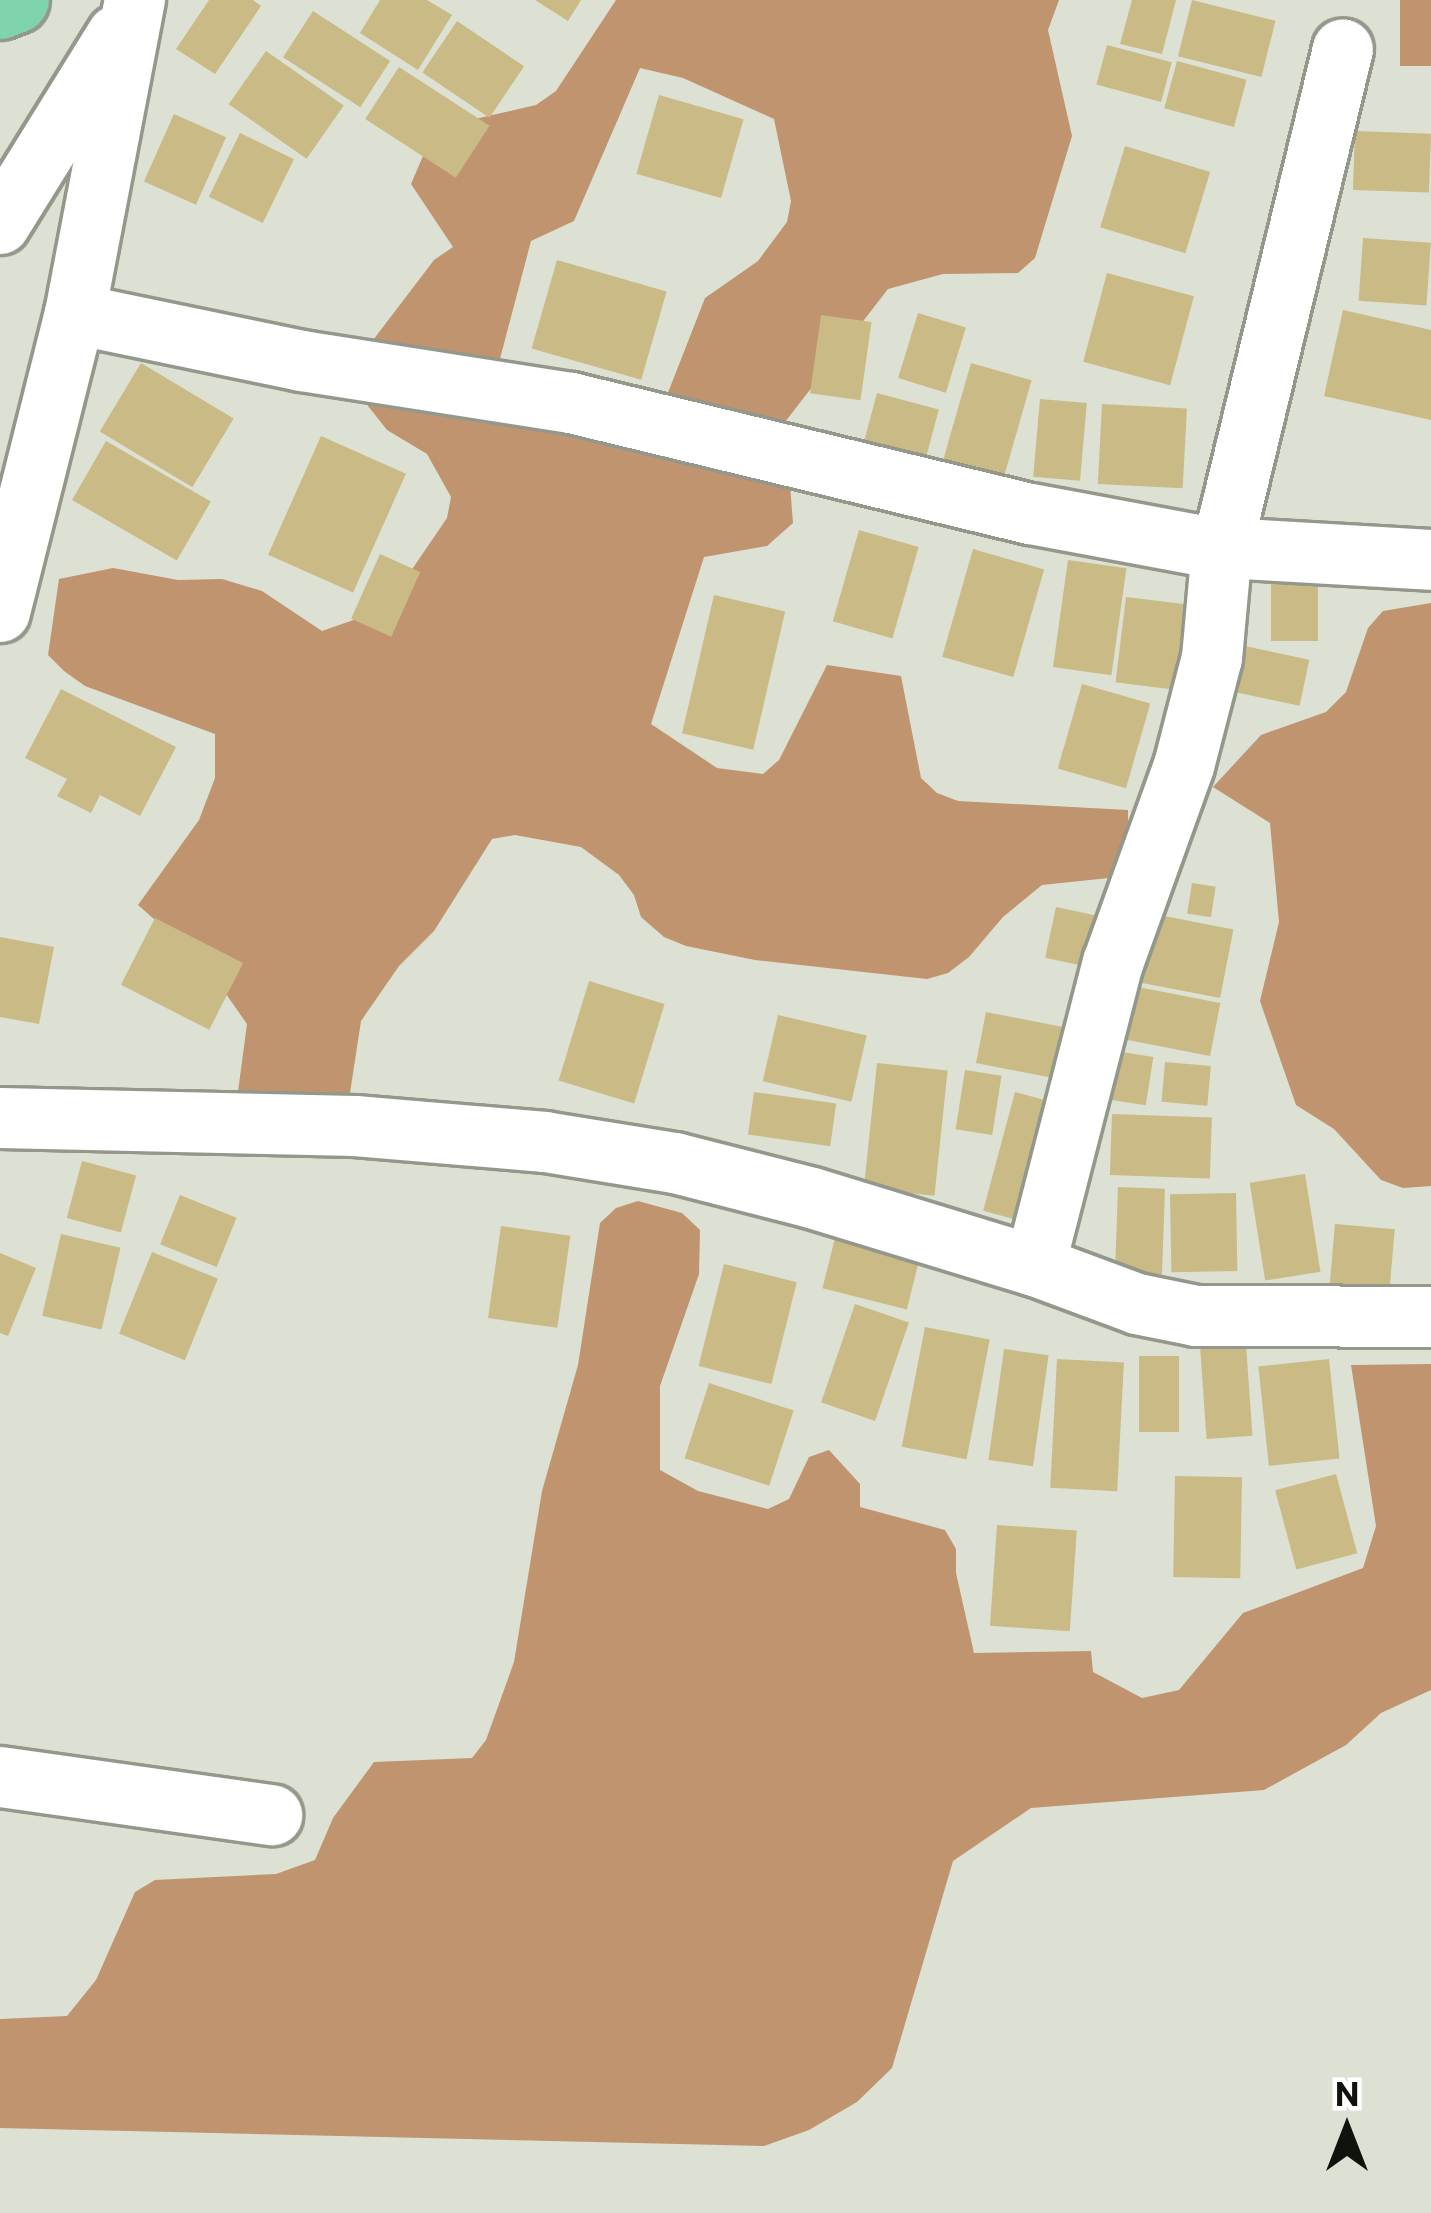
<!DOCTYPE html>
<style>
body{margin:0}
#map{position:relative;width:1431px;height:2213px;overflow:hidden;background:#dce1d3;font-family:Commissioner,sans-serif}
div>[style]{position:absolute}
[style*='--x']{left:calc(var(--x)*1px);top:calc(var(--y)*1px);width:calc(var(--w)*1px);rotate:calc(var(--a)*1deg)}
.forest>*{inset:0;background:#bf946f;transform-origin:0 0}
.building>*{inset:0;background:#caba85;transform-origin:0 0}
.roads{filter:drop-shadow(3px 0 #93988b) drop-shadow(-3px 0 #93988b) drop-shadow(0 3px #93988b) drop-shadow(0 -3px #93988b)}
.minor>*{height:60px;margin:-30px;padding:0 30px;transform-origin:30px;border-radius:30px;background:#fff}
.major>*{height:66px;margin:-33px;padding:0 33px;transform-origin:33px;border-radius:33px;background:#7fd4ab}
span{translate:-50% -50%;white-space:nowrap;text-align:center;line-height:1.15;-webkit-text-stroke:12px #fff;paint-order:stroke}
.north{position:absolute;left:1287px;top:2069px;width:120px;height:120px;-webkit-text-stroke:9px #fff;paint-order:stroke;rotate:0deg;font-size:33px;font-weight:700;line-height:48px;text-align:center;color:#10120d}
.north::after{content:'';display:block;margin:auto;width:42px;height:54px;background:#10120d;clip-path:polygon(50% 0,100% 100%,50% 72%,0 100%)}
</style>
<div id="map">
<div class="forest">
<i style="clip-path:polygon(evenodd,616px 0,1059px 0,1048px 30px,1072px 136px,1035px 258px,1018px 273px,943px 274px,888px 289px,785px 422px,793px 523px,767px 546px,704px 557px,651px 724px,717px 768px,763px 774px,779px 760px,827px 665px,901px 676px,921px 778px,937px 793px,958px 801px,1128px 810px,1128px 858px,1118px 877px,1042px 885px,1003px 917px,969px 957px,948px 973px,927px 979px,755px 960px,686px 946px,664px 937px,641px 917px,634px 895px,619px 875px,581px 847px,515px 835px,492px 839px,434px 931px,399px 966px,361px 1021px,348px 1106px,237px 1099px,247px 1024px,205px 964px,138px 905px,199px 820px,215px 778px,215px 734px,85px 686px,64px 671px,48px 655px,59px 579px,113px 568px,178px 580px,222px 579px,262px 591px,322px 631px,385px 609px,447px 518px,451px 497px,427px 454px,387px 430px,345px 377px,434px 260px,453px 247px,411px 184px,435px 128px,536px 105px,556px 91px,616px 0,640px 68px,683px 78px,774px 119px,791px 201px,787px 222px,758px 261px,705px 298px,653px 431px,496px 374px,531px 241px,574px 221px,640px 68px)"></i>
<i style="left:1400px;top:0;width:31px;height:66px"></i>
<i style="clip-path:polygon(1431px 603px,1431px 1186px,1403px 1188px,1381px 1180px,1334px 1129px,1296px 1105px,1260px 1001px,1279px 922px,1270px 823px,1213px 787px,1261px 735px,1326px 712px,1346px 692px,1368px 628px,1383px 611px)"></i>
<i style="clip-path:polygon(638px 1201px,682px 1213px,700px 1230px,699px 1274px,660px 1386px,660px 1470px,698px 1491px,768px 1509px,789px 1499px,809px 1457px,829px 1450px,860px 1484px,860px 1507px,945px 1530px,956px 1549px,956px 1573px,974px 1653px,1091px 1651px,1093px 1672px,1142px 1698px,1179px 1690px,1243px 1613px,1363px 1568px,1376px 1526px,1351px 1365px,1431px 1364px,1431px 1690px,1381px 1713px,1346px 1745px,1264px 1790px,1031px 1808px,953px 1861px,892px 2068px,857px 2102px,809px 2130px,764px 2146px,0 2128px,0 2019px,67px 2016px,96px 1980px,135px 1892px,155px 1880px,276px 1874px,315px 1860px,333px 1818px,374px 1762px,472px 1758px,486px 1740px,514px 1662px,542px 1491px,578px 1365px,600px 1223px,616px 1208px)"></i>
</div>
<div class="building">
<i style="clip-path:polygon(209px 0,253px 0,261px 6px,215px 74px,176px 49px)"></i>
<i style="clip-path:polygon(380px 0,427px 0,452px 15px,418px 70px,360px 33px)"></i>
<i style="clip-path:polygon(535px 0,581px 0,568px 21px)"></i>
<i style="clip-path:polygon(1132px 0,1176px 0,1162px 54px,1120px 44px)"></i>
<i style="left:1192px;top:0;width:86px;height:58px;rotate:14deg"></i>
<i style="left:313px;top:11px;width:92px;height:55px;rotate:33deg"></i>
<i style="left:457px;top:21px;width:81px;height:62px;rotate:34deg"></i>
<i style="left:1107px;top:45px;width:67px;height:41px;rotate:15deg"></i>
<i style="left:266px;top:51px;width:95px;height:65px;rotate:35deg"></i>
<i style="left:1177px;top:61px;width:72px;height:49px;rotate:15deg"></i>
<i style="left:399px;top:67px;width:108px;height:62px;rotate:33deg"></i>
<i style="left:659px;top:95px;width:88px;height:82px;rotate:16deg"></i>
<i style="left:174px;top:114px;width:57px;height:74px;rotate:24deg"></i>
<i style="left:1355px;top:131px;width:76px;height:59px;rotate:2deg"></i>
<i style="left:240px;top:133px;width:60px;height:71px;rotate:26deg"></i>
<i style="left:1125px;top:146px;width:89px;height:85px;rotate:17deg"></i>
<i style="left:1363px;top:238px;width:68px;height:63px;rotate:4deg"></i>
<i style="left:557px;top:260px;width:114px;height:92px;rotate:16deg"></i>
<i style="left:1107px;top:273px;width:90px;height:92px;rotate:15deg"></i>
<i style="clip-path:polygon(1343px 310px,1431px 330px,1431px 420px,1324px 396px)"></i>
<i style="left:918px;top:313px;width:50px;height:68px;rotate:17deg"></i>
<i style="left:821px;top:315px;width:51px;height:79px;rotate:8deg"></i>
<i style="left:141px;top:363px;width:108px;height:80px;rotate:31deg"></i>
<i style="left:971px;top:363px;width:63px;height:114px;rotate:16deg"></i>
<i style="left:877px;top:393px;width:64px;height:54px;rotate:15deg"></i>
<i style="left:1040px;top:399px;width:47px;height:78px;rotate:5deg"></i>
<i style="left:1102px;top:404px;width:85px;height:80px;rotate:3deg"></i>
<i style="left:321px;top:436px;width:93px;height:130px;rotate:24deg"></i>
<i style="left:106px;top:441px;width:121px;height:68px;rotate:30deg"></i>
<i style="left:859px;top:530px;width:62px;height:95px;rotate:16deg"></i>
<i style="left:973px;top:549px;width:74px;height:112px;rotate:16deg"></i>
<i style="left:380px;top:554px;width:44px;height:71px;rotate:24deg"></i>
<i style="left:1068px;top:560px;width:59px;height:108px;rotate:8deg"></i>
<i style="left:1271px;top:577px;width:47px;height:64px"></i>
<i style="left:714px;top:595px;width:73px;height:142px;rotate:13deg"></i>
<i style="left:1126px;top:597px;width:72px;height:86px;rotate:7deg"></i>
<i style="left:1235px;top:644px;width:76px;height:47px;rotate:12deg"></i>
<i style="left:1082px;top:684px;width:71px;height:88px;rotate:16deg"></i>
<i style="clip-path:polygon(61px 689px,176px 747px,140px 816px,100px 795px,91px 813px,57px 796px,67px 779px,25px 758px)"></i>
<i style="left:1192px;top:883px;width:24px;height:31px;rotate:9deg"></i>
<i style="left:1056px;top:907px;width:52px;height:52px;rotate:12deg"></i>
<i style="left:1149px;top:913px;width:86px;height:70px;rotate:11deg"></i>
<i style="left:155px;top:918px;width:99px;height:75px;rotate:27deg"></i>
<i style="clip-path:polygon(0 937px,54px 947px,39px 1024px,0 1017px)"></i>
<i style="left:589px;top:981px;width:79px;height:104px;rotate:17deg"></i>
<i style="left:1133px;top:986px;width:89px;height:54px;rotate:11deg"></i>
<i style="left:986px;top:1012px;width:94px;height:52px;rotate:11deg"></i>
<i style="left:778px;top:1015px;width:91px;height:68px;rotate:13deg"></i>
<i style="left:1103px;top:1049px;width:51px;height:49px;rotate:9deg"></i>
<i style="left:1165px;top:1062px;width:46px;height:40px;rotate:5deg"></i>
<i style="left:877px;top:1063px;width:71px;height:126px;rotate:6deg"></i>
<i style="left:965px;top:1070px;width:37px;height:60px;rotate:9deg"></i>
<i style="left:754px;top:1092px;width:83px;height:43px;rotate:8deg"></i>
<i style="left:1015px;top:1092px;width:47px;height:123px;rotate:15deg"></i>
<i style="left:1112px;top:1114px;width:100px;height:61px;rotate:2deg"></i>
<i style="left:82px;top:1161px;width:56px;height:59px;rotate:15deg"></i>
<i style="left:1305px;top:1174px;width:99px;height:56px;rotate:81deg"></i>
<i style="left:1118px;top:1187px;width:47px;height:86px;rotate:2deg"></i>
<i style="left:1236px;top:1193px;width:78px;height:66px;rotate:89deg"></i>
<i style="left:180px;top:1195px;width:61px;height:53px;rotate:22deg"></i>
<i style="left:1335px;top:1224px;width:60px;height:81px;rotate:5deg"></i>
<i style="left:501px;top:1226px;width:70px;height:93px;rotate:8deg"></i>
<i style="left:61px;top:1234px;width:61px;height:84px;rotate:13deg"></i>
<i style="left:836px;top:1234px;width:87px;height:56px;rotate:14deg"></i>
<i style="left:152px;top:1252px;width:71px;height:88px;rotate:22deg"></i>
<i style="clip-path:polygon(0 1253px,36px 1268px,8px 1336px,0 1333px)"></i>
<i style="left:724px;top:1264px;width:75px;height:105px;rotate:14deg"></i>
<i style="left:855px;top:1304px;width:57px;height:104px;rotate:19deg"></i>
<i style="left:925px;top:1327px;width:66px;height:122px;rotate:11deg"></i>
<i style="left:1246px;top:1344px;width:92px;height:46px;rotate:86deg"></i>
<i style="left:1004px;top:1349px;width:45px;height:112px;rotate:8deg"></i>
<i style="left:1139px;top:1356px;width:40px;height:76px"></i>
<i style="left:1057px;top:1359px;width:67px;height:129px;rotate:3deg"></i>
<i style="left:1329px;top:1359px;width:100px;height:71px;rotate:84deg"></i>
<i style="left:709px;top:1383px;width:89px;height:79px;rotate:18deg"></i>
<i style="left:1336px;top:1474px;width:82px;height:63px;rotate:75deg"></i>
<i style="left:1175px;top:1476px;width:67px;height:101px;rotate:1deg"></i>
<i style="left:997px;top:1525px;width:80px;height:101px;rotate:4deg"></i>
</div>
<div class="roads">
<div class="minor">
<i style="--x:0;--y:224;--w:222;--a:-58.2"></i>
<i style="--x:75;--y:314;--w:232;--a:11.7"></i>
<i style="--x:302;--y:361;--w:272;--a:8.9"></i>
<i style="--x:571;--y:403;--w:473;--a:13.6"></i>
<i style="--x:1031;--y:514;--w:180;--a:10.6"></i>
<i style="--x:1208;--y:547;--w:223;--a:3.3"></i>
<i style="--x:0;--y:612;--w:307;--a:-75.9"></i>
<i style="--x:75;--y:314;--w:320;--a:-79.2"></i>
<i style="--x:0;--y:1118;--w:355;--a:1.3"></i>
<i style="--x:355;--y:1126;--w:191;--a:4.8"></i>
<i style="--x:545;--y:1142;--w:132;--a:9.2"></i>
<i style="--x:675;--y:1163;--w:141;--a:14.3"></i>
<i style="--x:812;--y:1198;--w:233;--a:17"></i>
<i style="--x:1035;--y:1266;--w:109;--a:20.4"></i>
<i style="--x:1137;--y:1304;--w:60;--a:11.5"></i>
<i style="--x:1196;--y:1316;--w:235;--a:0.2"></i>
<i style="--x:1035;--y:1266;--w:313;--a:-75.6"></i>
<i style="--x:1113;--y:963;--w:209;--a:-70.2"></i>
<i style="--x:1184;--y:766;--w:112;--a:-75.5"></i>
<i style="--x:1212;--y:658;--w:110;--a:-84.8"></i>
<i style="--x:1222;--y:548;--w:513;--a:-76.37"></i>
<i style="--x:0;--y:1777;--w:275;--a:8"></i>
</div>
<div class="major">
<i style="--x:0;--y:6;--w:17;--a:-21"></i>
</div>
</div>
<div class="north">N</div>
</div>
